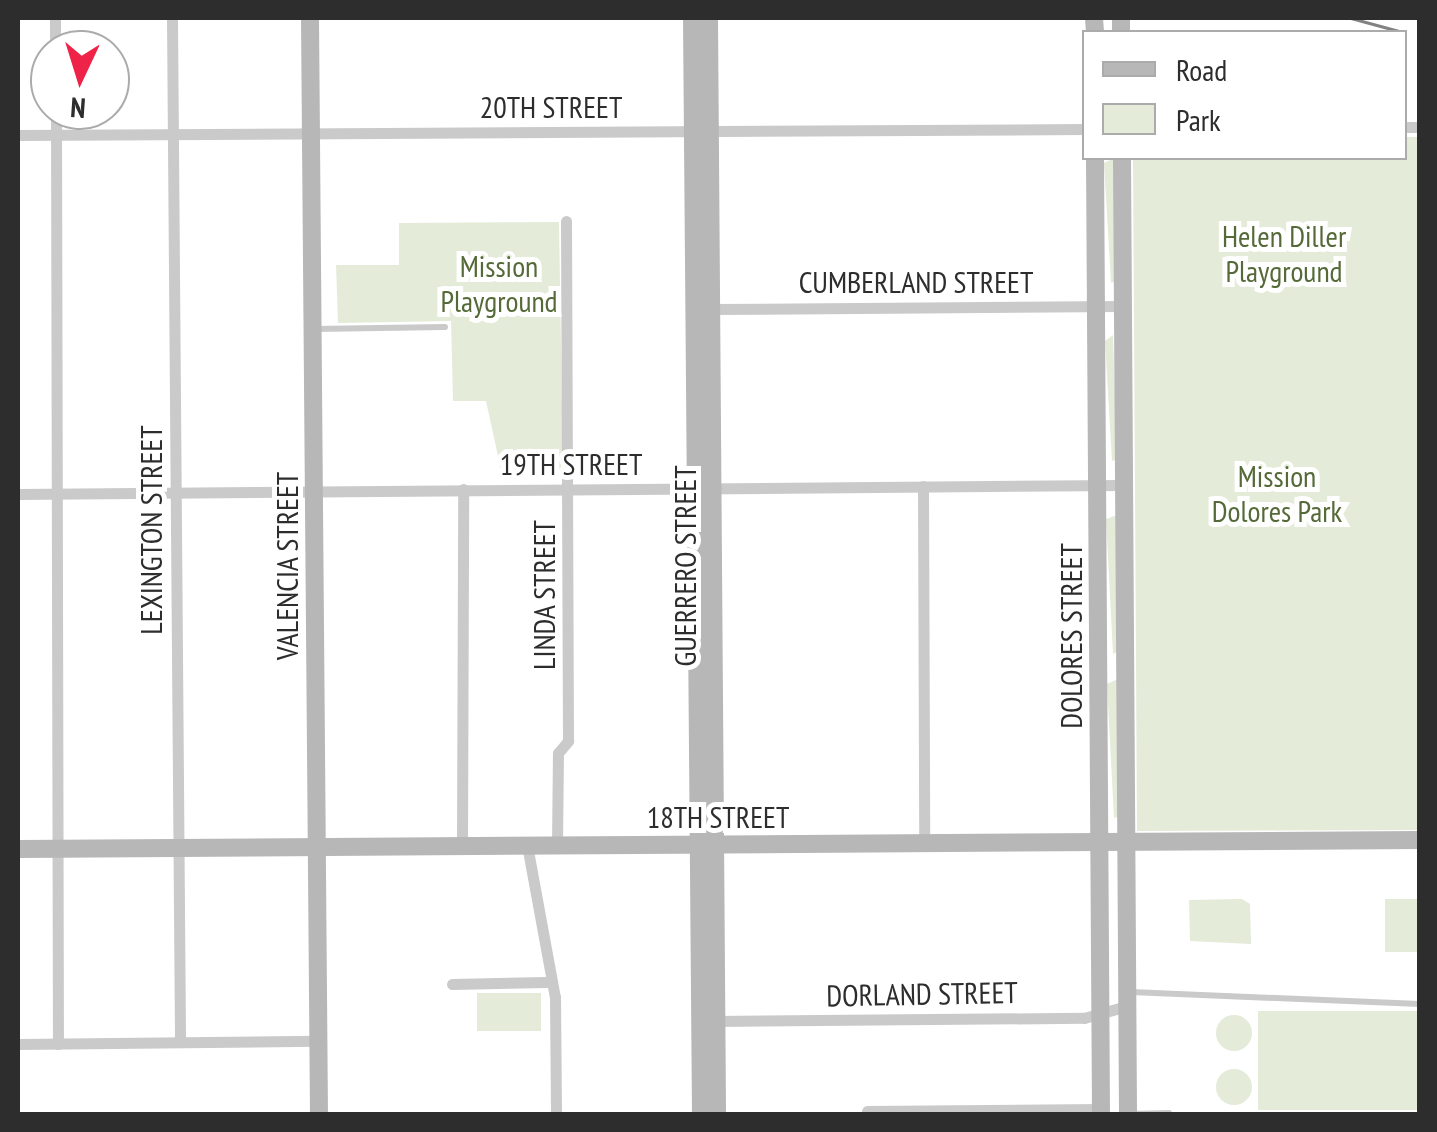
<!DOCTYPE html>
<style>
body{margin:0}
#map{position:relative;width:1437px;height:1132px;overflow:hidden;background:#fff;font-family:"PT Sans Narrow",sans-serif}
div>[style]{position:absolute}
[style*='--x']{left:calc(var(--x)*1px);top:calc(var(--y)*1px);width:calc(var(--w)*1px);rotate:calc(var(--a)*1deg)}
.green>*{inset:0;background:#e5ebd9;transform-origin:0 0}
.round{border-radius:50%}
.lane>*{height:6px;margin:-3px;padding:0 3px;transform-origin:3px;border-radius:3px;background:#cacaca}
.street>*{height:11px;margin:-5.5px;padding:0 5.5px;transform-origin:5.5px;border-radius:5.5px;background:#cacaca}
.secondary>*{height:18px;margin:-9px;padding:0 9px;transform-origin:9px;border-radius:9px;background:#b7b7b7}
.tram>*{height:2.5px;margin:-1.25px;padding:0 1.25px;transform-origin:1.25px;border-radius:1.25px;background:#828282}
span{translate:-50% -50%;white-space:nowrap;text-align:center;line-height:1.15;-webkit-text-stroke:10px #fff;paint-order:stroke}
.street-label{font-size:30px;color:#2d2d2d}
.park-label{font-size:30px;color:#556a38}
.frame{position:absolute;inset:0;border:20px solid #2d2d2d;pointer-events:none}
.legend{position:absolute;left:1082px;top:30px;width:325px;height:130px;box-sizing:border-box;background:#fff;border:2px solid #ababab;margin:0;padding:12px 18px;list-style:none;font-size:30px;color:#2d2d2d}
.legend li{display:flex;align-items:center;gap:20px;height:50px}
.legend b{width:50px;border:2px solid #ababab}
.north{position:absolute;left:30px;top:30px;width:100px;height:100px;box-sizing:border-box;background:#fff;border:2px solid #ababab;border-radius:50%;rotate:184deg;font-size:28px;font-weight:700;line-height:40px;text-align:center;color:#2d2d2d}
.north::after{content:'';display:block;margin:auto;width:35px;height:45px;background:#ef2348;clip-path:polygon(50% 0,100% 100%,50% 72%,0 100%)}
</style>
<div id="map">
<div class="green">
<i style="clip-path:polygon(1405px 137px,1420px 137px,1419px 830px,1137px 831px,1133px 158px,1404px 158px)"></i>
<i style="clip-path:polygon(1114px 158px,1116px 281px,1111px 283px,1104px 163px)"></i>
<i style="clip-path:polygon(559px 222px,563px 469px,501px 470px,486px 401px,453px 401px,451px 321px,338px 323px,336px 265px,399px 265px,399px 223px)"></i>
<i style="clip-path:polygon(1113px 335px,1117px 459px,1112px 461px,1105px 341px)"></i>
<i style="clip-path:polygon(1117px 515px,1119px 651px,1113px 654px,1106px 519px)"></i>
<i style="clip-path:polygon(1118px 679px,1120px 816px,1114px 818px,1107px 684px)"></i>
<i style="clip-path:polygon(1242px 899px,1250px 904px,1251px 944px,1190px 941px,1189px 900px)"></i>
<i style="left:1385px;top:899px;width:34px;height:53px"></i>
<i style="left:477px;top:993px;width:64px;height:38px"></i>
<i style="left:1419px;top:1011px;width:99px;height:161px;rotate:90deg"></i>
<i class="round" style="left:1216px;top:1015px;width:36px;height:36px"></i>
<i class="round" style="left:1216px;top:1069px;width:36px;height:36px"></i>
</div>
<div class="lane">
<i style="--x:314;--y:329;--w:131;--a:-0.9"></i>
<i style="--x:1131;--y:992;--w:289;--a:2.4"></i>
<i style="--x:1129;--y:1114;--w:40;--a:-1.4"></i>
</div>
<div class="street">
<i style="--x:55;--y:18;--w:32;--a:90"></i>
<i style="--x:172;--y:18;--w:1023;--a:89.55"></i>
<i style="--x:56;--y:110;--w:934;--a:89.88"></i>
<i style="--x:1404;--y:127;--w:16;--a:0"></i>
<i style="--x:18;--y:135;--w:1066;--a:-0.32"></i>
<i style="--x:710;--y:309;--w:413;--a:-0.4"></i>
<i style="--x:923;--y:486;--w:357;--a:89.8"></i>
<i style="--x:18;--y:494;--w:1106;--a:-0.47"></i>
<i style="--x:462;--y:845;--w:356;--a:-89.8"></i>
<i style="--x:527;--y:845;--w:155;--a:79.6"></i>
<i style="--x:555;--y:997;--w:117;--a:89.5"></i>
<i style="--x:557;--y:845;--w:92;--a:-89.4"></i>
<i style="--x:558;--y:753;--w:16;--a:-50"></i>
<i style="--x:568;--y:741;--w:520;--a:-90.22"></i>
<i style="--x:452;--y:984;--w:95;--a:-1.2"></i>
<i style="--x:715;--y:1021;--w:369;--a:-0.5"></i>
<i style="--x:1084;--y:1018;--w:45;--a:-15.6"></i>
<i style="--x:18;--y:1044;--w:300;--a:-0.6"></i>
<i style="--x:867;--y:1111;--w:234;--a:-0.5"></i>
</div>
<div class="secondary">
<i style="--x:310;--y:18;--w:1096;--a:89.53"></i>
<i style="--x:692;--y:18;--w:1096;--a:89.53"></i>
<i style="--x:709;--y:18;--w:1096;--a:89.58"></i>
<i style="--x:1094;--y:18;--w:14;--a:86"></i>
<i style="--x:1121;--y:18;--w:14;--a:90"></i>
<i style="--x:1095;--y:158;--w:956;--a:89.64"></i>
<i style="--x:1122;--y:158;--w:956;--a:89.64"></i>
<i style="--x:18;--y:849;--w:1402;--a:-0.37"></i>
</div>
<div class="tram">
<i style="--x:1351;--y:18;--w:54;--a:15.1"></i>
</div>
<div class="street-label">
<span style="left:551px;top:107px">20TH STREET</span>
<span style="left:916px;top:282px">CUMBERLAND STREET</span>
<span style="left:571px;top:464px">19TH STREET</span>
<span style="left:151px;top:530px;rotate:-90deg">LEXINGTON STREET</span>
<span style="left:287px;top:566px;rotate:-90deg">VALENCIA STREET</span>
<span style="left:685px;top:566px;rotate:-90deg">GUERRERO STREET</span>
<span style="left:544px;top:595px;rotate:-90deg">LINDA STREET</span>
<span style="left:1071px;top:636px;rotate:-90deg">DOLORES STREET</span>
<span style="left:718px;top:817px">18TH STREET</span>
<span style="left:922px;top:994px;rotate:-1deg">DORLAND STREET</span>
</div>
<div class="park-label">
<span style="left:1284px;top:253px">Helen Diller<br>Playground</span>
<span style="left:499px;top:283px">Mission<br>Playground</span>
<span style="left:1277px;top:493px">Mission<br>Dolores Park</span>
</div>
<div class="frame"></div>
<ul class="legend">
<li><b style="height:12px;background:#b7b7b7"></b>Road</li>
<li><b style="height:28px;background:#e5ebd9"></b>Park</li>
</ul>
<div class="north">N</div>
</div>
